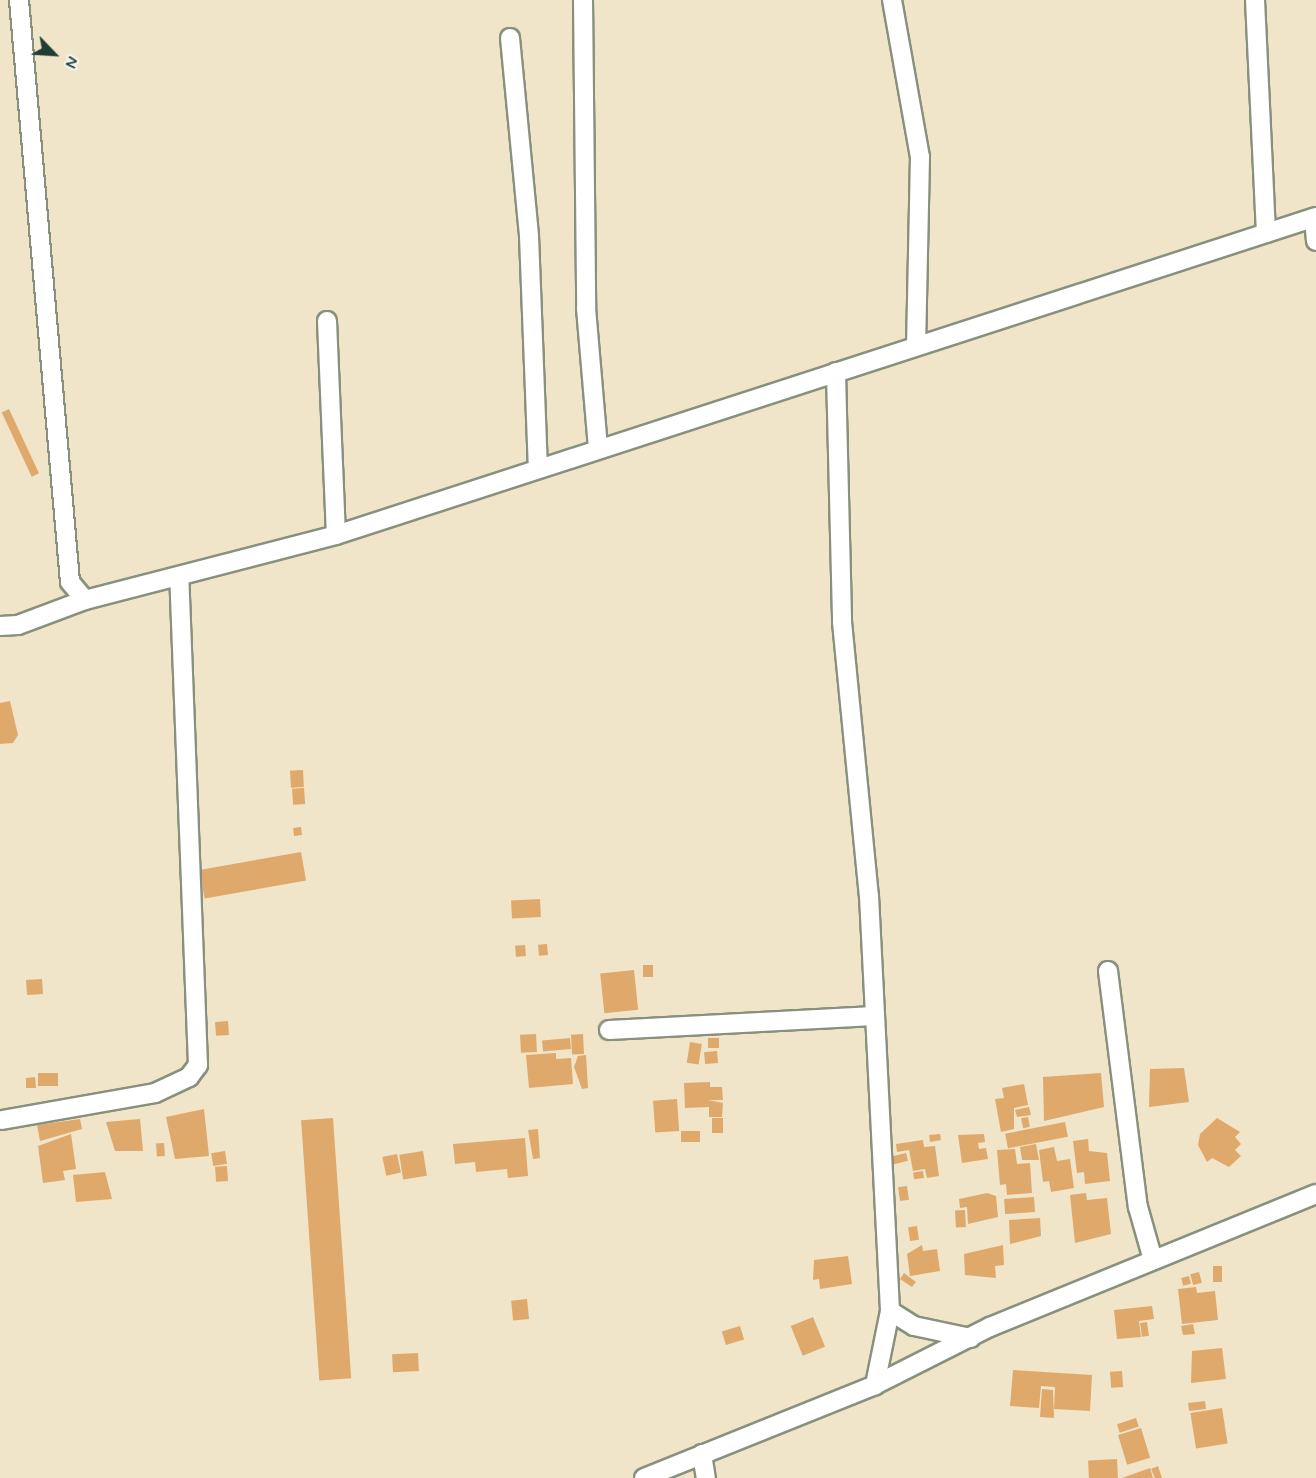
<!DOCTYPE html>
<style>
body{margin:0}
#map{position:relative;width:1316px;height:1478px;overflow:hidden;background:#f0e4c9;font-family:Mynerve,sans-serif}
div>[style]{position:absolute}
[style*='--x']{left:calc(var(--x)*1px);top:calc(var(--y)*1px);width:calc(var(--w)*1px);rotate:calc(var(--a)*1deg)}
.building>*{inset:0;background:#e0a96c;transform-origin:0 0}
.roads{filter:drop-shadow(2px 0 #88907e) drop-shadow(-2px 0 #88907e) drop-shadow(0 2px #88907e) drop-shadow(0 -2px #88907e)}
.minor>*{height:18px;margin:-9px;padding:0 9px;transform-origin:9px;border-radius:9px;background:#fff}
span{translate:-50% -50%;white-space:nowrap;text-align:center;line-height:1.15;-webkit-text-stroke:4.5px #f6f6f2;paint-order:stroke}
.north{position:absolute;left:24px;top:24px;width:60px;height:60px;-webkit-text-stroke:4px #f6f6f2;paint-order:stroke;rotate:115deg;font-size:16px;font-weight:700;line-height:24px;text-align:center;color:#1f3d34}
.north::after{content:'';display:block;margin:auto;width:21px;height:27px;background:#1f3d34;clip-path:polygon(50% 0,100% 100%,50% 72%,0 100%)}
</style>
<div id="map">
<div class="building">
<i style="left:9px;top:409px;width:71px;height:8px;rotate:65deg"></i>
<i style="clip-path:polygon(10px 701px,18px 735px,13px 743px,0 744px,0 703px)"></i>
<i style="left:303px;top:770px;width:17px;height:13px;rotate:87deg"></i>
<i style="left:304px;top:788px;width:16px;height:12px;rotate:86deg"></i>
<i style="left:301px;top:827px;width:8px;height:8px;rotate:83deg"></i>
<i style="left:301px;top:852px;width:29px;height:103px;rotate:80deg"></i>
<i style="left:540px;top:899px;width:18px;height:29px;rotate:87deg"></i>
<i style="left:547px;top:944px;width:11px;height:9px;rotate:85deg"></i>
<i style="left:525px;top:945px;width:11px;height:10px;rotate:85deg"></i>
<i style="left:643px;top:965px;width:10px;height:12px"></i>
<i style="left:634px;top:970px;width:40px;height:34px;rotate:84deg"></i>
<i style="left:42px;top:979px;width:15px;height:16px;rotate:86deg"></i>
<i style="left:228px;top:1021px;width:14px;height:13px;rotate:86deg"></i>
<i style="left:536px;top:1034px;width:18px;height:16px;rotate:87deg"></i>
<i style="left:583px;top:1034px;width:20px;height:12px;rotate:87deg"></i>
<i style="left:570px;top:1038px;width:11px;height:28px;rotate:85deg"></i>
<i style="left:708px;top:1038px;width:11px;height:10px"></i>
<i style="left:690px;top:1042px;width:12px;height:21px;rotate:9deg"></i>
<i style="left:717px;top:1051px;width:12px;height:13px;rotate:85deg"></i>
<i style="clip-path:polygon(556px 1053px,556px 1059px,571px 1058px,573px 1084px,529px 1088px,526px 1055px)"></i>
<i style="clip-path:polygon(586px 1055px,588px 1088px,582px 1089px,574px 1067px,578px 1056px)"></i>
<i style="clip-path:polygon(1184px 1068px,1189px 1102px,1149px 1107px,1150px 1069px)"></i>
<i style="left:58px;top:1073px;width:13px;height:20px;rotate:90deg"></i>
<i style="clip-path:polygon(1101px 1073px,1104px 1107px,1044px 1121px,1043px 1077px)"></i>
<i style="clip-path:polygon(35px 1077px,36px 1088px,26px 1088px,26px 1078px)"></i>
<i style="clip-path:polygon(710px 1082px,710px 1087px,722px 1087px,723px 1100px,708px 1100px,723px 1103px,722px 1117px,709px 1117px,709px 1107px,685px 1108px,684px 1083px)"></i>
<i style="clip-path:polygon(1024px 1084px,1028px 1105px,1014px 1108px,1014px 1129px,1001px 1132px,995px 1099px,1004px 1098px,1002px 1088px)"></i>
<i style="left:677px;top:1099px;width:32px;height:24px;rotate:86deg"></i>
<i style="clip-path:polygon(1029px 1107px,1031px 1115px,1017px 1117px,1015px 1110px)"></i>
<i style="clip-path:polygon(204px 1109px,209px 1156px,175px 1159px,166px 1117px)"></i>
<i style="left:1028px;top:1117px;width:10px;height:7px;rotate:79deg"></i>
<i style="left:333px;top:1118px;width:261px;height:32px;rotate:86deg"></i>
<i style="left:712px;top:1118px;width:11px;height:15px"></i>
<i style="clip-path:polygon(1217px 1118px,1240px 1132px,1235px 1137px,1241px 1144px,1235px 1150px,1241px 1156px,1229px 1167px,1212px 1158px,1207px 1162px,1198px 1145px,1200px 1134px)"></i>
<i style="clip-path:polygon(80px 1119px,82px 1129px,40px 1141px,37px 1125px)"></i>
<i style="clip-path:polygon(140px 1119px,143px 1151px,115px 1151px,106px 1122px)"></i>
<i style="left:1065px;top:1122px;width:15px;height:61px;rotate:79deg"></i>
<i style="clip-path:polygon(538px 1129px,540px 1158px,533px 1159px,528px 1130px)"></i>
<i style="left:681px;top:1131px;width:19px;height:11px"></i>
<i style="clip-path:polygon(71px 1134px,76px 1169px,63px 1171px,65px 1180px,43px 1183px,38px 1146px)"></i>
<i style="clip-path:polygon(940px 1134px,941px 1140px,930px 1142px,929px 1135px)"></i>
<i style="clip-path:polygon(984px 1134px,985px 1142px,978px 1143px,979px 1149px,986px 1148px,988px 1159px,962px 1163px,958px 1135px)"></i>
<i style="clip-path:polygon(525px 1138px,528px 1176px,508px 1178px,507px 1169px,476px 1172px,475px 1162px,455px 1164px,453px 1144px)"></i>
<i style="clip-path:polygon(1088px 1139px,1089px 1151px,1107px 1153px,1110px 1181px,1085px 1184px,1084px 1172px,1077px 1173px,1073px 1141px)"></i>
<i style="clip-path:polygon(923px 1140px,924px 1147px,935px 1146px,939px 1176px,927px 1178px,925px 1169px,913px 1171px,909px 1150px,897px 1152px,896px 1144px)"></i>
<i style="left:164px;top:1143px;width:13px;height:8px;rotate:86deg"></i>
<i style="clip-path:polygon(1036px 1144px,1039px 1160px,1022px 1160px,1020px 1147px)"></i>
<i style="clip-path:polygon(1054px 1147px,1057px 1161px,1070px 1159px,1074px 1188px,1051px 1192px,1049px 1181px,1043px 1182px,1039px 1150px)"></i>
<i style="clip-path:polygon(1015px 1149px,1017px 1164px,1030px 1163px,1032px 1193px,1007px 1195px,1006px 1184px,1000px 1185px,997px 1150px)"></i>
<i style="left:225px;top:1151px;width:13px;height:14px;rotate:81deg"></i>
<i style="left:423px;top:1151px;width:25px;height:24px;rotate:81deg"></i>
<i style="left:906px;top:1153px;width:8px;height:16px;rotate:76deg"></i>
<i style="left:397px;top:1154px;width:19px;height:15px;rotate:78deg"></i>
<i style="left:227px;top:1166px;width:15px;height:12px;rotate:86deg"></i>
<i style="left:923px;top:1171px;width:7px;height:10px;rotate:82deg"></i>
<i style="clip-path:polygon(105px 1172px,112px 1199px,76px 1202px,73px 1175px)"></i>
<i style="left:907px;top:1186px;width:14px;height:9px;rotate:82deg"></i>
<i style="clip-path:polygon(987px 1193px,996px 1196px,998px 1217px,968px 1224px,967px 1207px,960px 1208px,959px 1199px)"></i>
<i style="clip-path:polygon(1086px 1193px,1087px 1200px,1107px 1198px,1111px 1234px,1075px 1243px,1070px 1195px)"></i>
<i style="left:1034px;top:1197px;width:15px;height:30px;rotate:86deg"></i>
<i style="left:965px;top:1210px;width:17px;height:10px;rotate:87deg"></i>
<i style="clip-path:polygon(1040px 1218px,1041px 1236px,1010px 1244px,1009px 1220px)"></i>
<i style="left:917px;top:1226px;width:14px;height:9px;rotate:82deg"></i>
<i style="clip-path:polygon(922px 1245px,923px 1251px,937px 1249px,940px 1271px,910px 1276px,907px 1254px)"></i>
<i style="clip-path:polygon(1003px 1245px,1004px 1265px,995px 1266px,996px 1278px,965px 1275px,964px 1254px)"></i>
<i style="clip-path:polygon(848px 1256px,852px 1284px,820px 1289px,819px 1279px,813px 1280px,814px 1260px)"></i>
<i style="left:1213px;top:1266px;width:9px;height:16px"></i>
<i style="left:1199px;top:1272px;width:11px;height:9px;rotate:75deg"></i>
<i style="clip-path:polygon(904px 1273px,916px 1282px,912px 1287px,900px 1279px)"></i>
<i style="left:1189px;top:1276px;width:8px;height:8px;rotate:76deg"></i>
<i style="clip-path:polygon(1196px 1287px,1197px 1293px,1215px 1291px,1218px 1320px,1182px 1324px,1178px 1289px)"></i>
<i style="left:527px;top:1299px;width:20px;height:16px;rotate:84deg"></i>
<i style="clip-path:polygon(1152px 1306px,1154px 1319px,1139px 1321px,1141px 1337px,1117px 1339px,1114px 1310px)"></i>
<i style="left:813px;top:1317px;width:32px;height:24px;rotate:68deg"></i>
<i style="left:1147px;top:1322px;width:14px;height:7px;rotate:82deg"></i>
<i style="clip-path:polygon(1193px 1324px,1195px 1334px,1183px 1335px,1181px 1326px)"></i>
<i style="left:740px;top:1326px;width:14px;height:19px;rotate:73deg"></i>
<i style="clip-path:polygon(1222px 1348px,1226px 1379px,1191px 1383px,1192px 1351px)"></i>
<i style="left:418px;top:1353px;width:18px;height:26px;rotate:87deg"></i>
<i style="clip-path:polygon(1013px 1370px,1092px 1375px,1090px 1411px,1054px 1409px,1055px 1387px,1041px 1386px,1039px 1408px,1010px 1406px)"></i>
<i style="left:1122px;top:1371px;width:16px;height:12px;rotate:86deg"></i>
<i style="clip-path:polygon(1042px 1389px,1053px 1390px,1054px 1418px,1040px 1417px)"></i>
<i style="left:1205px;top:1401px;width:8px;height:17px;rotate:83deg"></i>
<i style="left:1222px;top:1408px;width:36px;height:32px;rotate:81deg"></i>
<i style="left:1136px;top:1418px;width:9px;height:20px;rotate:72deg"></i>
<i style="left:1141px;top:1428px;width:31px;height:24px;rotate:73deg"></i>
<i style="left:1117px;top:1459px;width:19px;height:29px;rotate:87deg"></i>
<i style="clip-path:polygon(1158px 1466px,1162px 1478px,1155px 1478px,1151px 1469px)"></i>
<i style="clip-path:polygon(1150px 1468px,1153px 1478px,1122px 1478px)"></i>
</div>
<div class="roads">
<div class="minor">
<i style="--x:19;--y:0;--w:584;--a:84.99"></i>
<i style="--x:70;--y:582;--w:23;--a:50"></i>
<i style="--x:85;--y:600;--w:259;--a:-14.5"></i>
<i style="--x:336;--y:535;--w:1030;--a:-17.98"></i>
<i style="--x:583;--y:0;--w:308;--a:89.4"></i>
<i style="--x:586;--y:308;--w:141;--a:85.1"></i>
<i style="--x:892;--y:0;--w:159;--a:79.9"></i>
<i style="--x:920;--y:157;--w:189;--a:91.2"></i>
<i style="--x:1255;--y:0;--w:233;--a:87.3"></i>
<i style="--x:510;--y:38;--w:199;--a:84.5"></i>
<i style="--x:529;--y:236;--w:232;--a:87.8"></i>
<i style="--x:1314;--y:218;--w:23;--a:85"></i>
<i style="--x:327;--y:321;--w:214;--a:87.6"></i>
<i style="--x:836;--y:372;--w:250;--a:88.6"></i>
<i style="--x:842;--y:622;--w:275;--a:84.4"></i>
<i style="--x:869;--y:896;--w:416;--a:87.1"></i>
<i style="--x:890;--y:1311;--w:76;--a:101.5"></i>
<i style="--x:0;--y:626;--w:18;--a:-3"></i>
<i style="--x:18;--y:625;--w:72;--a:-20.5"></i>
<i style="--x:1108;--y:971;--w:238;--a:82.8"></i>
<i style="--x:1138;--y:1207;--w:55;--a:74.2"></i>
<i style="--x:609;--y:1030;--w:266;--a:-3"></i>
<i style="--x:2;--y:1120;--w:155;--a:-10"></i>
<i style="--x:155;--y:1093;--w:38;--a:-25"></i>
<i style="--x:189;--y:1077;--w:15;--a:-53"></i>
<i style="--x:198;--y:1065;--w:485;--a:-92.2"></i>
<i style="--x:890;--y:1311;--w:28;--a:32"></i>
<i style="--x:914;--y:1326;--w:58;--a:11.9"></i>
<i style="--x:702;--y:1454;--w:24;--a:81"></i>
<i style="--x:644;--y:1478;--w:249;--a:-21.9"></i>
<i style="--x:875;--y:1385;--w:129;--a:-26.8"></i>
<i style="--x:990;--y:1327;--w:352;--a:-22.2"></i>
</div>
</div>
<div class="north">N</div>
</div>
